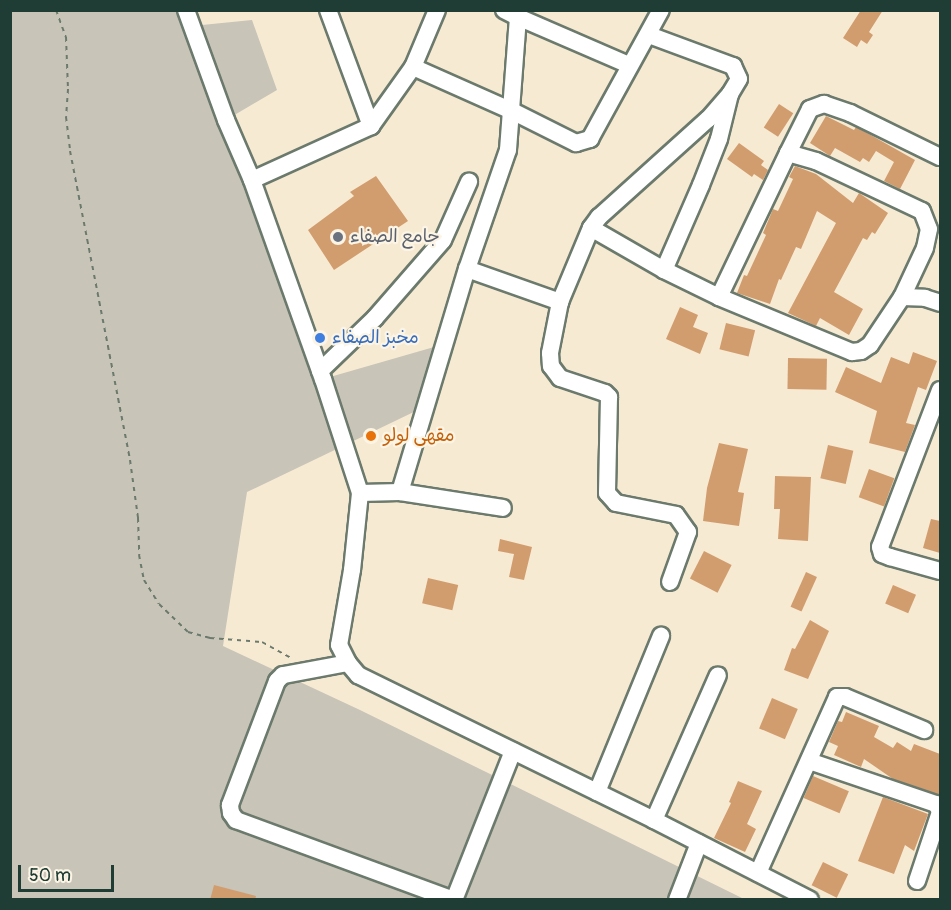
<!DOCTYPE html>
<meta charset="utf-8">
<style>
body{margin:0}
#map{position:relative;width:951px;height:910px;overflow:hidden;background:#f7ead3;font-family:Pangolin,"Playpen Sans Arabic",sans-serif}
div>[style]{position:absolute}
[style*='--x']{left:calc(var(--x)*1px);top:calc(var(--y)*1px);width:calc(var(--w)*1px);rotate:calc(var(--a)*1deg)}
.industrial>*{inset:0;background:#c8c4b8}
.building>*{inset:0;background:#d19d6e;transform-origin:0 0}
.path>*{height:2px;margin-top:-1px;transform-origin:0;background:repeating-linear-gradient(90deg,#6b7a6c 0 4.5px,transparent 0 9px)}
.roads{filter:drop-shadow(2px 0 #6b7a6c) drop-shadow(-2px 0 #6b7a6c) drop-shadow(0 2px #6b7a6c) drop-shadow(0 -2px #6b7a6c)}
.minor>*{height:16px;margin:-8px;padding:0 8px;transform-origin:8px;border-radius:8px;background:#fff}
.dots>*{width:16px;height:16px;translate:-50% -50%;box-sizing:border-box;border:3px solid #fcf5e5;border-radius:50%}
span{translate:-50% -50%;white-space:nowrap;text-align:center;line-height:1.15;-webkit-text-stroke:4.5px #fcf5e5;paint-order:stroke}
.worship-label{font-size:18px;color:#5b616d}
.left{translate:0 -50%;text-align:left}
.shop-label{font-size:18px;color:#366cbe}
.food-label{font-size:18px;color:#c56008}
.frame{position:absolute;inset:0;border:12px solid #1f3d34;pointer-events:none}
.scale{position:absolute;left:18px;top:865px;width:96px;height:27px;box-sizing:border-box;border:3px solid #1f3d34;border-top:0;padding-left:8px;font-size:18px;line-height:21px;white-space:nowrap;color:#1f3d34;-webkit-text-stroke:4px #fcf5e5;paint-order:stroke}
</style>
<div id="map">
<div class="industrial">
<i style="clip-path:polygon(10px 11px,186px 11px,192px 26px,252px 20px,277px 90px,226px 120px,323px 379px,441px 345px,420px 409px,247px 492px,223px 646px,360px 710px,744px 899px,11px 899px)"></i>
</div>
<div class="building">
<i style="clip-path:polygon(861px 10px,883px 10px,869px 32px,873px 35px,867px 44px,861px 40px,857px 47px,843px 38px)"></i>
<i style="left:779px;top:104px;width:17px;height:28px;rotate:33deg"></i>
<i style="clip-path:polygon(826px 116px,854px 130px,856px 127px,869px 134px,915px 160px,900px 189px,884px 181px,894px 162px,876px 151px,869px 162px,863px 158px,860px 162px,835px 148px,830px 156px,810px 143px)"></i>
<i style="clip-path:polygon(739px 143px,764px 161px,761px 165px,768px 170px,763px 180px,754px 174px,752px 177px,727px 159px)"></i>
<i style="clip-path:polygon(795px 166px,816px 174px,853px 203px,859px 193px,888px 213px,875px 234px,872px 232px,867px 240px,863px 238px,834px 292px,863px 309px,849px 335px,820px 318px,816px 326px,788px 313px,836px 223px,817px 211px,801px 249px,796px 247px,781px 280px,779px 279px,770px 304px,737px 293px,744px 275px,747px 276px,766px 235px,763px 233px,773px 209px,778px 211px,793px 179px,789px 177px)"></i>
<i style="clip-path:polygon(376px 176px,408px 221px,334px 270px,308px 230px,354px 196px,350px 192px)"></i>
<i style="clip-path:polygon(680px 307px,698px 315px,693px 327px,708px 333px,700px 354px,666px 339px)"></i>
<i style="left:726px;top:323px;width:30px;height:27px;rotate:14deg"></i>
<i style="clip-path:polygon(913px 352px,937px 361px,926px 390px,918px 387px,906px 423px,915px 425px,905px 452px,869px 443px,877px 411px,835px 392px,846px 367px,881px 383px,891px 357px,909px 364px)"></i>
<i style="left:788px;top:358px;width:39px;height:31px;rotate:1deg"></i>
<i style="clip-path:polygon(719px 443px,748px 449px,738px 492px,744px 493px,739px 526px,703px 521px,707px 488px)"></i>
<i style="left:828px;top:445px;width:26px;height:34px;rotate:13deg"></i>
<i style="left:869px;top:469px;width:27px;height:30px;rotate:20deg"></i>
<i style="clip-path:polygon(775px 476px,811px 477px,808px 541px,778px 539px,780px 509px,774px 509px)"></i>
<i style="clip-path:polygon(931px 519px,940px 521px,940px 553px,923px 548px)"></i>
<i style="clip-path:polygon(500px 539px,532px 547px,524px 580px,509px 577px,514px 554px,498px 551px)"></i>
<i style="left:704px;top:551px;width:31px;height:31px;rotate:27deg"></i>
<i style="left:806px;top:572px;width:12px;height:38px;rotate:24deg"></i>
<i style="left:428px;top:578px;width:31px;height:26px;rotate:13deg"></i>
<i style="left:893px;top:585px;width:25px;height:20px;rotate:23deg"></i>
<i style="clip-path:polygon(810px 620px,829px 631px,808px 679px,784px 670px,792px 648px,795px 649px)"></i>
<i style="left:772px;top:698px;width:28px;height:33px;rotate:23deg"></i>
<i style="clip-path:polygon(846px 712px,879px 726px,874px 737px,893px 748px,897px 742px,911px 751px,914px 744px,940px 754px,940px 795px,893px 779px,864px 759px,861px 767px,834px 755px,838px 746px,829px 742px,838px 721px,842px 722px)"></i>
<i style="left:813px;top:776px;width:39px;height:24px;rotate:23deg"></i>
<i style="clip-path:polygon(738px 781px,762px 791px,747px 824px,756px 829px,745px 852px,714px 838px,731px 803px,729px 802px)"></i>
<i style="clip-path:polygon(883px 797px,928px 814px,914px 851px,905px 845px,894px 874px,858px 861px)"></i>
<i style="left:823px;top:862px;width:28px;height:26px;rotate:26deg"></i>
<i style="clip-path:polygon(214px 885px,256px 896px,255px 900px,210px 900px)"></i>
</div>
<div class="path">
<i style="--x:56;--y:10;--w:29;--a:70"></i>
<i style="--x:66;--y:37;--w:52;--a:87.8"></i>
<i style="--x:68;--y:89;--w:28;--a:94"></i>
<i style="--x:66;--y:117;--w:34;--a:83"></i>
<i style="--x:70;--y:151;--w:315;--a:79"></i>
<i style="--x:130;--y:460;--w:59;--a:82.1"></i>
<i style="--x:138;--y:518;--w:37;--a:88"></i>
<i style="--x:139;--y:555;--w:25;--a:79"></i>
<i style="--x:144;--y:580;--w:28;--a:58"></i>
<i style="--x:159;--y:604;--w:40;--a:44"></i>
<i style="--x:188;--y:632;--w:23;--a:15"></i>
<i style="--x:210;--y:638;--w:52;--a:4.4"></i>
<i style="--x:262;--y:642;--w:35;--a:29"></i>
</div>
<div class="roads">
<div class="minor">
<i style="--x:186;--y:10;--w:117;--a:70"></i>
<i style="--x:226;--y:120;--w:65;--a:66.6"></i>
<i style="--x:252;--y:180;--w:211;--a:70.4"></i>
<i style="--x:323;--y:379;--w:120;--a:72"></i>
<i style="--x:360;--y:493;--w:77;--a:95.9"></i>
<i style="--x:352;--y:570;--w:76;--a:99.8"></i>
<i style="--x:339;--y:645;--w:20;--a:63"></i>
<i style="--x:348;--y:663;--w:16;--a:50"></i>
<i style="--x:358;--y:675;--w:330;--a:26.1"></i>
<i style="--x:654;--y:820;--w:175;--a:27.1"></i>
<i style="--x:328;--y:10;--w:124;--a:69.7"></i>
<i style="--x:504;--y:10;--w:16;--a:27"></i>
<i style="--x:649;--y:35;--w:90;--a:20.3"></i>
<i style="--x:733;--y:66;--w:14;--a:65"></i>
<i style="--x:739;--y:79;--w:17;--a:121"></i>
<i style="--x:730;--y:94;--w:46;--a:103.7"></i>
<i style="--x:719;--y:139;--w:49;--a:111.4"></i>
<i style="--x:701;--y:185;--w:93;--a:113.5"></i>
<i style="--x:413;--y:67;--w:108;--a:24"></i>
<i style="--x:512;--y:111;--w:72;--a:26.6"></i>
<i style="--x:576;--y:143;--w:15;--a:-16"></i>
<i style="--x:590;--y:139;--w:147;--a:-61.2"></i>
<i style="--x:730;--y:94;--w:33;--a:131"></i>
<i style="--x:708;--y:119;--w:147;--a:138"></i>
<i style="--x:599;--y:217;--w:14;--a:126"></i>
<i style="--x:591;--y:228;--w:84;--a:29.9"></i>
<i style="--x:664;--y:270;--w:61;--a:26.1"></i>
<i style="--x:719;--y:297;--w:144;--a:22.5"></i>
<i style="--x:852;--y:352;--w:9;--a:-6"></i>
<i style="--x:861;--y:351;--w:11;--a:-34"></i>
<i style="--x:870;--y:345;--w:58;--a:-56.3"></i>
<i style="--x:902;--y:297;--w:23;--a:2"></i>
<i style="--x:925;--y:298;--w:16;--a:18"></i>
<i style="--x:788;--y:153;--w:49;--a:-63.4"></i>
<i style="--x:810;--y:109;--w:15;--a:-20"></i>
<i style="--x:824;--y:104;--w:28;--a:19"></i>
<i style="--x:850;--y:113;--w:100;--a:26.1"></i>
<i style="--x:252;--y:180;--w:131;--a:-24.4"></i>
<i style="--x:371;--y:126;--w:72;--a:-54.6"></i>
<i style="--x:413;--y:67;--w:62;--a:-67.2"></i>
<i style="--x:467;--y:269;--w:99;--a:19.5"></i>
<i style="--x:560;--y:302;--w:80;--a:-67.3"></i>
<i style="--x:719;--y:297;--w:160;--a:-64.4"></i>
<i style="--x:788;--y:153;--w:29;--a:16"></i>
<i style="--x:816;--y:161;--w:117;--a:25.3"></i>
<i style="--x:922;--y:211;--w:19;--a:69"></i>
<i style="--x:929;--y:229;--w:19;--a:102"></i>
<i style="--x:925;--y:248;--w:54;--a:115.1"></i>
<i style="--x:560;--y:302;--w:52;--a:101.1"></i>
<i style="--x:550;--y:353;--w:13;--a:86"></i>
<i style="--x:551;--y:366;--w:15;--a:53"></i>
<i style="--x:560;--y:378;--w:47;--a:18.4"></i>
<i style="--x:605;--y:393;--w:6;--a:45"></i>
<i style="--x:609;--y:397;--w:96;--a:91.2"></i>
<i style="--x:607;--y:493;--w:13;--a:48"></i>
<i style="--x:616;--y:503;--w:61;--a:11.3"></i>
<i style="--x:676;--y:515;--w:21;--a:55"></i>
<i style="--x:688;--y:532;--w:53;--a:109.8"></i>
<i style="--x:320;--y:371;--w:76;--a:-43.9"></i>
<i style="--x:375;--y:318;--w:103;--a:-48.9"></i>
<i style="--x:443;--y:240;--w:64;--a:-65.9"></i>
<i style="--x:940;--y:390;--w:168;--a:110.9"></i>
<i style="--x:880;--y:547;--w:7;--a:74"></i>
<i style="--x:882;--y:554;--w:9;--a:21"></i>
<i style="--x:890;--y:557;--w:52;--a:15.6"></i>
<i style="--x:400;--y:492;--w:104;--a:8.8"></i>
<i style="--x:360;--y:493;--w:40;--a:-1.4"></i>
<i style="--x:400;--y:492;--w:233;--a:-73.3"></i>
<i style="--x:467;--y:269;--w:126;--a:-71"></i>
<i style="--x:508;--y:150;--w:133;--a:-85.7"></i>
<i style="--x:518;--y:17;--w:121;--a:23.4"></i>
<i style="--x:348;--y:663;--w:66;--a:169.5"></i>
<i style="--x:283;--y:675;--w:8;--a:135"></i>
<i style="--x:277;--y:681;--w:133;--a:110.8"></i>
<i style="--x:230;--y:805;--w:8;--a:83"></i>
<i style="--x:231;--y:813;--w:9;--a:54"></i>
<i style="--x:236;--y:820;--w:232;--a:20.2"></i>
<i style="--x:809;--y:761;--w:134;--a:18.7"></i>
<i style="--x:936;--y:804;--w:8;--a:60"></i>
<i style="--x:597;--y:792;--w:169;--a:-67.7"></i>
<i style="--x:654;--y:820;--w:158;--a:-66.2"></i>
<i style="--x:758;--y:873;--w:193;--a:-65.8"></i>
<i style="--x:837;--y:697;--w:8;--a:0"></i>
<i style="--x:845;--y:697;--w:86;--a:22.7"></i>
<i style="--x:917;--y:881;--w:73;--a:-71.6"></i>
<i style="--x:454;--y:900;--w:160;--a:-68.4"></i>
<i style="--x:677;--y:900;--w:61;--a:-68.9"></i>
</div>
</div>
<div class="dots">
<i style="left:338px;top:237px;background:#6b7280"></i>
<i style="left:320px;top:338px;background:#3f7fe0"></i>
<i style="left:371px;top:436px;background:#e8710a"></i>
</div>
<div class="worship-label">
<span class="left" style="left:350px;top:237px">جامع الصفاء</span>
</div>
<div class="shop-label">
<span class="left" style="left:332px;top:338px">مخبز الصفاء</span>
</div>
<div class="food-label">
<span class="left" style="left:383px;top:436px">مقهى لولو</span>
</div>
<div class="frame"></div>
<div class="scale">50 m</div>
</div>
